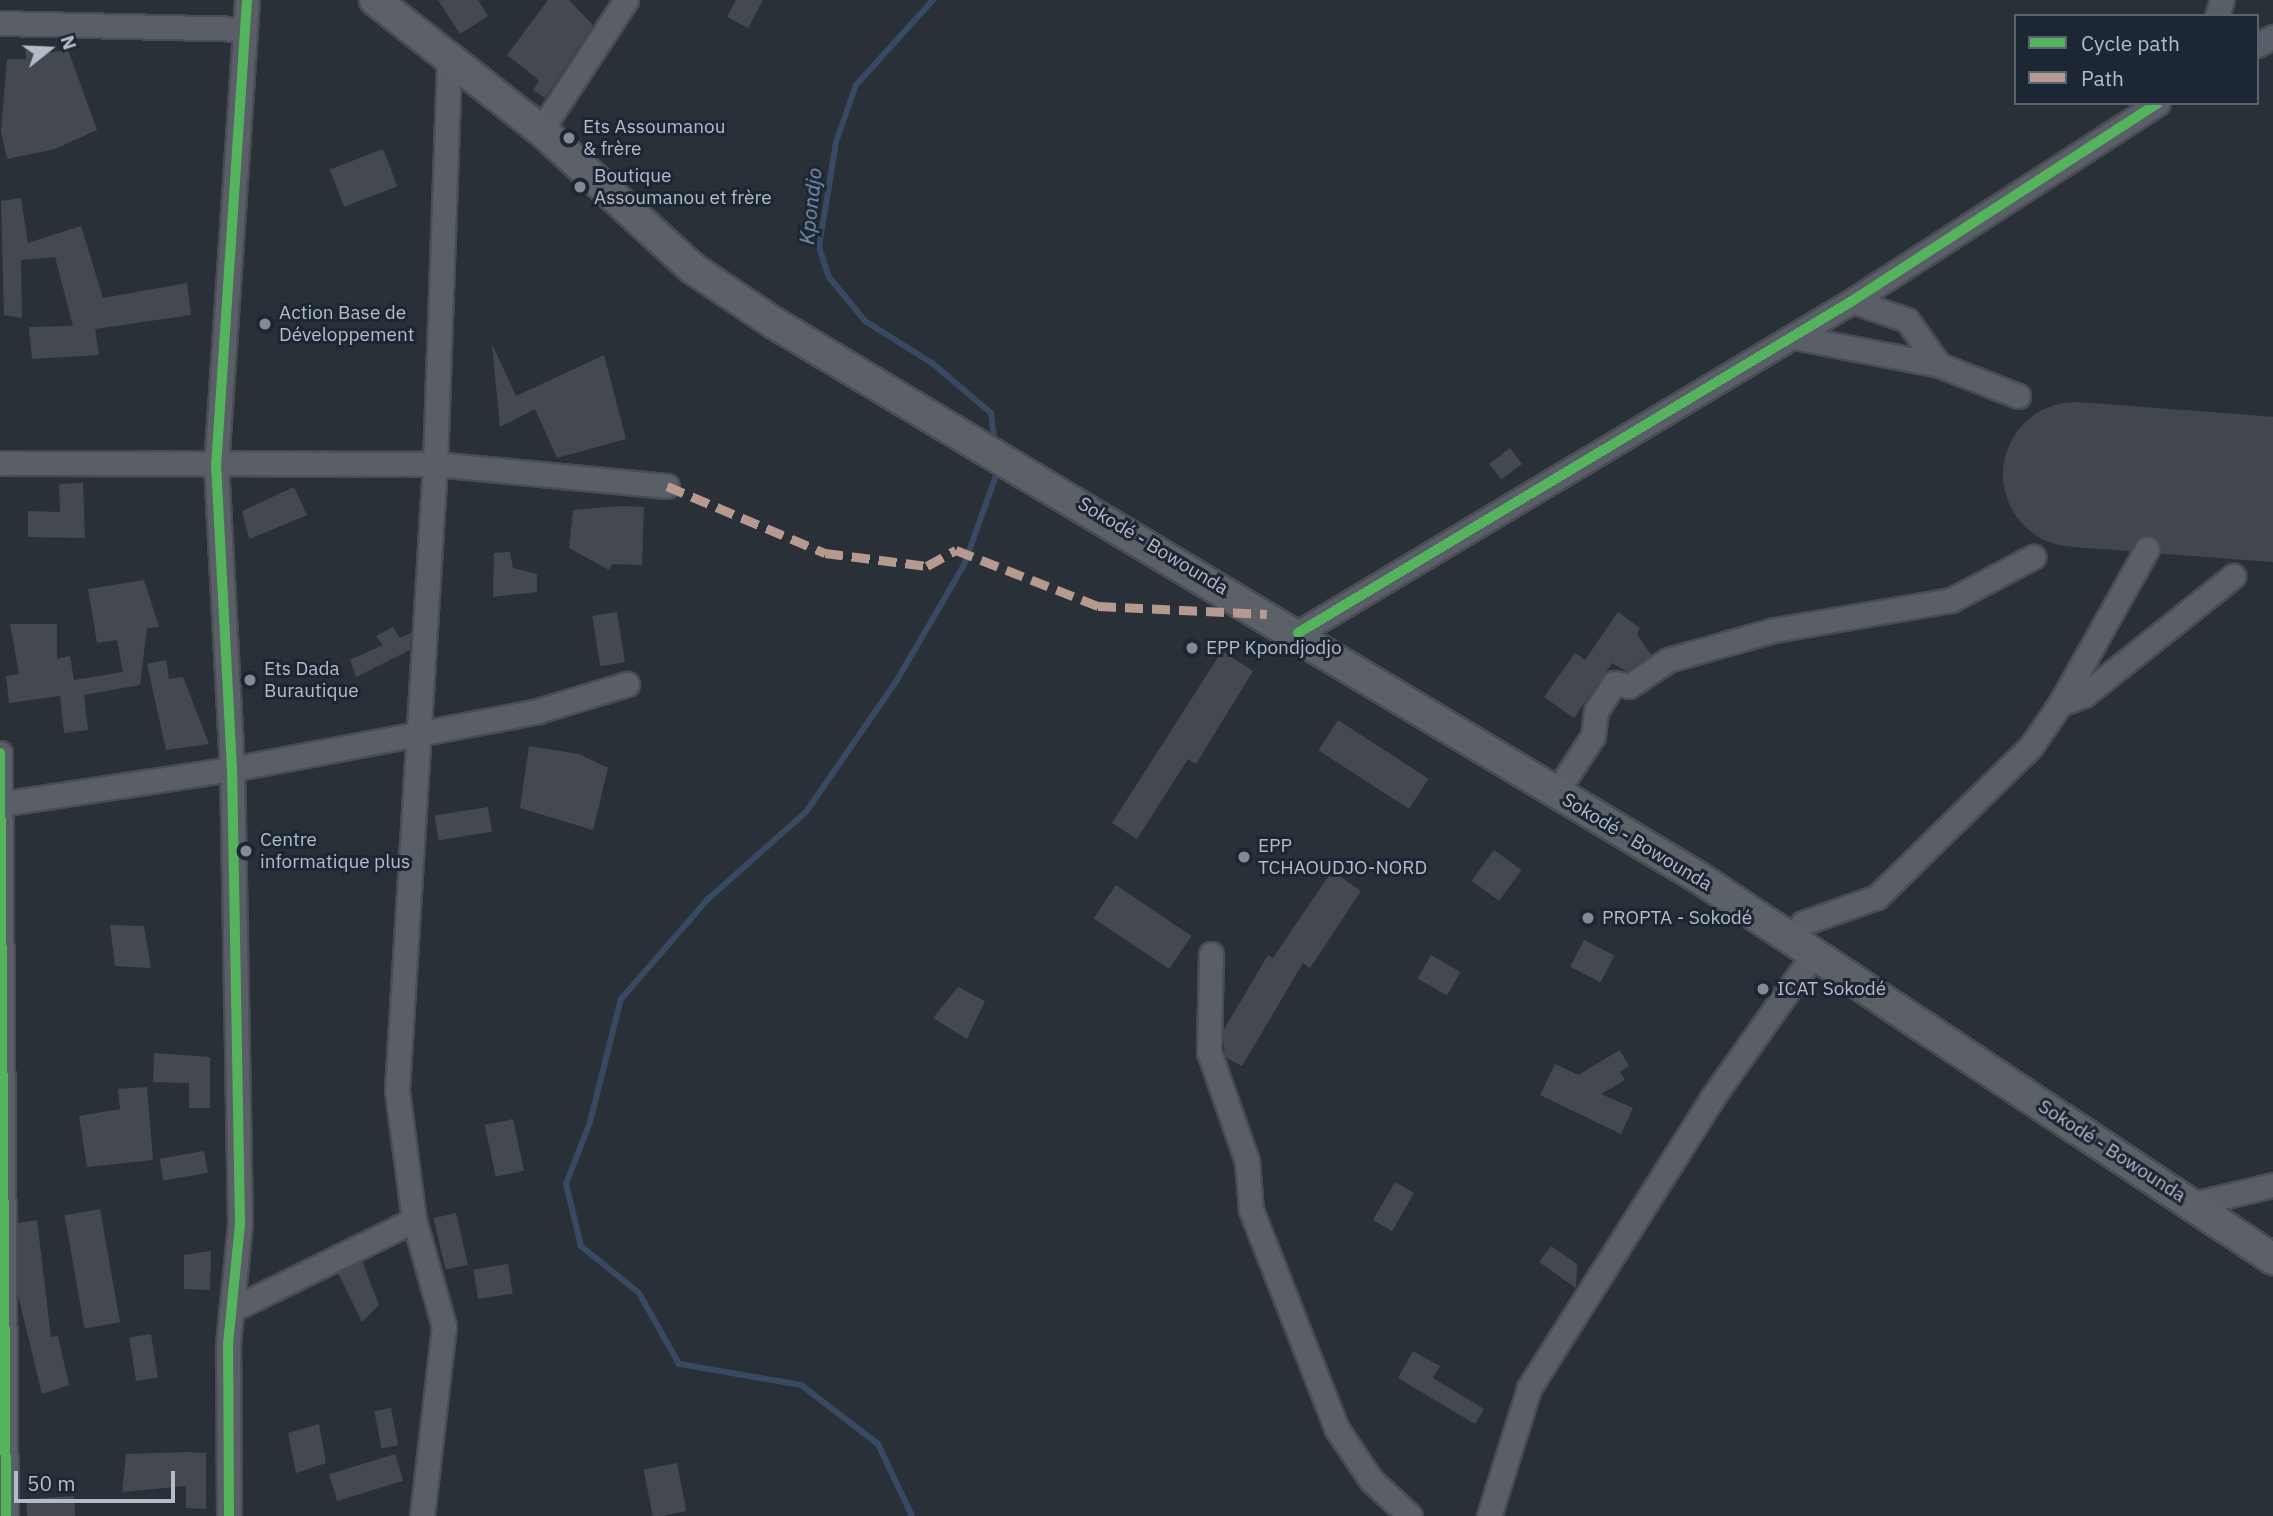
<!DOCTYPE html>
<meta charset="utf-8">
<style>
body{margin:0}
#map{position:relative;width:2273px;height:1516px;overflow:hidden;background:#2a3038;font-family:"IBM Plex Sans",sans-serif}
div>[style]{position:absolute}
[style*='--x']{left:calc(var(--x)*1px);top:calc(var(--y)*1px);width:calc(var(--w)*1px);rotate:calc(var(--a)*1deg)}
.stream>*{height:6px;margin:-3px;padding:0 3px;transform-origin:3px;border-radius:3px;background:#384963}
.runway>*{height:145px;margin:-72.5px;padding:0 72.5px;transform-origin:72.5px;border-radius:72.5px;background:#42464e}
.building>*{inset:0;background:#444950;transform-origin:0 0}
.roads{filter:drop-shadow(2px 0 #484c53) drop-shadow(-2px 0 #484c53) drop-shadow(0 2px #484c53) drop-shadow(0 -2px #484c53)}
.minor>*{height:23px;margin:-11.5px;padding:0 11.5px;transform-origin:11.5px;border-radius:11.5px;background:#5a5e66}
.major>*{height:30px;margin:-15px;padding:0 15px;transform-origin:15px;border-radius:15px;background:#5c6168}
.quiet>*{height:9px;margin-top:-4.5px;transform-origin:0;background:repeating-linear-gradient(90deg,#b69a8f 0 18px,transparent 0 27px)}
.cycleway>*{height:10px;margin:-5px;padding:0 5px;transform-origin:5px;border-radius:5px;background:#56b35d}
.dots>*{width:19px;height:19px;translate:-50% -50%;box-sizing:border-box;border:4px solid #1d2633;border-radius:50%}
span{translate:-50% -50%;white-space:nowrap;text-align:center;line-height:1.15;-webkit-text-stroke:6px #1d2633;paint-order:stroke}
.poi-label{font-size:19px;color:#b4bcc9}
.left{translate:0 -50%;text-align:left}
.street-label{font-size:19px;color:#b4bcc9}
.water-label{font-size:21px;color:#7c92b1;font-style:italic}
.legend{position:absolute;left:2014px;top:14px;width:245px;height:91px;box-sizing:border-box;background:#1d2633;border:2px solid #59626f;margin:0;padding:9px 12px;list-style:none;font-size:21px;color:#b4bcc9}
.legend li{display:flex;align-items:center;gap:14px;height:35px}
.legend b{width:35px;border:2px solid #59626f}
.north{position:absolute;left:14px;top:14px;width:70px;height:70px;-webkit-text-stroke:5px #1d2633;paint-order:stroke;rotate:72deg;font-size:19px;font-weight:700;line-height:28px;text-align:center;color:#b4bcc9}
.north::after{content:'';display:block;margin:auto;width:24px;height:32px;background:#b4bcc9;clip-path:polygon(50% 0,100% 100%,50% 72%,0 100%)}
.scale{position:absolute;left:14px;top:1471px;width:161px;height:32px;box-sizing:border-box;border:4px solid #b4bcc9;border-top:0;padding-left:9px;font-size:21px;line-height:24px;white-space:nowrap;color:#b4bcc9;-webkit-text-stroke:5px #1d2633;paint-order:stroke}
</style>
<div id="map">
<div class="stream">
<i style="--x:933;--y:0;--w:115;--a:132.2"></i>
<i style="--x:856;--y:85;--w:60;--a:109.3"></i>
<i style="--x:836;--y:142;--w:106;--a:99.2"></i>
<i style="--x:819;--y:247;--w:32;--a:72"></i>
<i style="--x:829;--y:277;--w:57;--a:50.7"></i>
<i style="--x:865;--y:321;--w:79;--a:32.1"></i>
<i style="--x:932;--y:363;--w:77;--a:40.3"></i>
<i style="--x:991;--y:413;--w:32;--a:83"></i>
<i style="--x:912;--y:1516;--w:80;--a:-115.3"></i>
<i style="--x:878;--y:1444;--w:97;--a:-142.5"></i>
<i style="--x:801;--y:1385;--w:124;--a:-170.2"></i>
<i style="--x:679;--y:1364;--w:81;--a:-119.4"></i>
<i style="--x:639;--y:1293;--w:75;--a:-141"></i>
<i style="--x:581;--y:1246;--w:64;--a:-103.6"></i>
<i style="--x:566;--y:1184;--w:66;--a:-68.8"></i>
<i style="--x:590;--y:1122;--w:127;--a:-75.9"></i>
<i style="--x:621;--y:999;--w:133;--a:-49"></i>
<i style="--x:708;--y:899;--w:131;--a:-41.6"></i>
<i style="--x:806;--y:812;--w:160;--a:-55.4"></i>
<i style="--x:897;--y:680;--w:133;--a:-59.8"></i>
<i style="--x:964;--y:565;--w:101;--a:-70.3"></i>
</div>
<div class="runway">
<i style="--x:2075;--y:474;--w:199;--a:4.3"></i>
</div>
<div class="building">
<i style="clip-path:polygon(438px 0,478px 0,488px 16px,460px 34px)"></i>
<i style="clip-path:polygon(548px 0,569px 0,593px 25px,545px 98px,533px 90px,539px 81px,534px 76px,507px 55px)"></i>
<i style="clip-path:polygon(736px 0,763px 0,748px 28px,727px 17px)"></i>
<i style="clip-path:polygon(25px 46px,46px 46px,46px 53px,68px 50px,97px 130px,55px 149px,7px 159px,1px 131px,7px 59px,26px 59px)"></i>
<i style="left:383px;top:149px;width:40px;height:57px;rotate:69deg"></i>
<i style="clip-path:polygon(21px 198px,28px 243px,81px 226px,103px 298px,187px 283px,191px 315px,95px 329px,99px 355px,32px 359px,29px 327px,73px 326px,55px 257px,21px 260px,22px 318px,4px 315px,1px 201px)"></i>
<i style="clip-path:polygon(492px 344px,516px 396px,604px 355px,626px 439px,557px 458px,535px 409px,500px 427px)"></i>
<i style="left:1510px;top:448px;width:20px;height:26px;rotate:53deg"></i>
<i style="clip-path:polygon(83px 483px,85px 538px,28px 537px,28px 511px,60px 512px,59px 484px)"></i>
<i style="clip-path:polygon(294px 487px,307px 515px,249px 539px,242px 511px)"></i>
<i style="clip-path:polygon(620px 506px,644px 507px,642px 565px,612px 564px,609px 570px,569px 548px,573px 510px)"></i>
<i style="clip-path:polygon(510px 552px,513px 568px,537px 574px,537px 592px,493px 597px,494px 553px)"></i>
<i style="clip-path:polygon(144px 580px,159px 627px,147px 628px,140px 685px,84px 695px,88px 730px,64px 733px,60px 696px,9px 703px,6px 676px,19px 674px,10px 624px,57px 624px,57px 659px,70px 656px,74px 680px,123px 672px,117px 640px,97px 643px,88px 589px)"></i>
<i style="left:617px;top:612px;width:51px;height:25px;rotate:81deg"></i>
<i style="clip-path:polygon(1618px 612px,1640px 628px,1637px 634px,1651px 655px,1626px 671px,1612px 663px,1574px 718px,1544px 697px,1575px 653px,1585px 660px)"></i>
<i style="clip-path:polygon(393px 627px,400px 638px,411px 633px,410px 650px,356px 677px,350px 660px,383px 645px,376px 636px)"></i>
<i style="clip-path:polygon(1222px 651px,1253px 671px,1196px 764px,1188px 759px,1137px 839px,1112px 823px)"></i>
<i style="clip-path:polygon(166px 660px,169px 679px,183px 677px,209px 744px,166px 750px,147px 664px)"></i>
<i style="left:1338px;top:720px;width:108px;height:36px;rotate:33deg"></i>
<i style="clip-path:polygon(529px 746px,579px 754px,608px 768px,593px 830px,520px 808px)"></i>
<i style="left:488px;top:807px;width:25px;height:54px;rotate:81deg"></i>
<i style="left:1494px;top:850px;width:34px;height:38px;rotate:36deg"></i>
<i style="clip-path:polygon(1332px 871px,1361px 891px,1310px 968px,1303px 963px,1242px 1066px,1225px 1057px,1223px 1031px,1268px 955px,1273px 958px)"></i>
<i style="left:1116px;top:885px;width:91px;height:40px;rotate:34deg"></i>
<i style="clip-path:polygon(110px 925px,144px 926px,151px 968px,115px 966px)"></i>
<i style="left:1584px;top:940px;width:34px;height:30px;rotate:27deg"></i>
<i style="left:1431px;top:955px;width:34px;height:27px;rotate:30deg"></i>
<i style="clip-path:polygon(958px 987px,985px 1001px,967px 1039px,933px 1018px)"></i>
<i style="clip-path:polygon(1620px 1050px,1629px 1066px,1620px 1072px,1625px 1080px,1601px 1094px,1633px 1108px,1621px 1134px,1540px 1095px,1555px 1064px,1578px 1075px)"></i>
<i style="clip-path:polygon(154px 1053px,210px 1057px,210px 1108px,189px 1108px,189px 1083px,153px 1082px)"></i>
<i style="clip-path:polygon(147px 1087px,153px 1160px,87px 1167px,79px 1116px,120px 1109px,118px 1089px)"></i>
<i style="left:513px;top:1119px;width:53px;height:29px;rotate:78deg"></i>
<i style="left:204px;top:1151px;width:22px;height:45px;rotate:80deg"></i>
<i style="left:1395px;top:1182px;width:22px;height:44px;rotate:30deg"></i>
<i style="left:100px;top:1209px;width:115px;height:36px;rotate:80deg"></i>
<i style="left:456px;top:1213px;width:53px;height:23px;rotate:77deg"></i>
<i style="clip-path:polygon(37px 1220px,51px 1337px,58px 1336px,69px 1385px,42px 1394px,18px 1295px,18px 1223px)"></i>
<i style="clip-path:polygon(1551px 1246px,1577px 1264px,1576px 1288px,1539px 1262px)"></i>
<i style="clip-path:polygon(211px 1251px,210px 1290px,184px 1289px,184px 1255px)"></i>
<i style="clip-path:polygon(362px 1261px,379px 1305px,362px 1322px,338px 1273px)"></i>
<i style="left:508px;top:1264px;width:30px;height:35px;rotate:81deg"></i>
<i style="left:151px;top:1334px;width:44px;height:22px;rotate:81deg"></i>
<i style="clip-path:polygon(1413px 1351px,1440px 1366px,1433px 1378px,1484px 1409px,1475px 1424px,1398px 1378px)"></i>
<i style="left:391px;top:1408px;width:38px;height:17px;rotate:79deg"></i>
<i style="clip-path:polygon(319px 1424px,326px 1463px,296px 1473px,288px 1433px)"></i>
<i style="clip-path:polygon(187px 1452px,206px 1453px,206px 1509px,186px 1508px,186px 1486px,122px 1492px,126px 1454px)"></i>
<i style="left:395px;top:1454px;width:28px;height:69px;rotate:73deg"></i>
<i style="left:677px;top:1463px;width:49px;height:34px;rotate:79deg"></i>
<i style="clip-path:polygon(74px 1496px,75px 1516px,27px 1516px,26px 1499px)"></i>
</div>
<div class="roads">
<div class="minor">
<i style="--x:2217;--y:16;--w:17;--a:-73"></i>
<i style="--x:0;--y:23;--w:245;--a:1.4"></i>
<i style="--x:2257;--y:45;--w:18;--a:-27"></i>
<i style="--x:541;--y:130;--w:155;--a:-56.8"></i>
<i style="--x:1852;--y:301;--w:58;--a:19.1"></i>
<i style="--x:1907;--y:320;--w:55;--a:54.6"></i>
<i style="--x:1794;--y:337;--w:148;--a:10.9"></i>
<i style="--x:1939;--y:365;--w:85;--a:21.4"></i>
<i style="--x:0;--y:463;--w:435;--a:0.1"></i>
<i style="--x:435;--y:464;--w:233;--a:5.4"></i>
<i style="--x:1298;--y:633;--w:646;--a:-30.93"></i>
<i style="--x:1852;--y:301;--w:364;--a:-32.9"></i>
<i style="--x:2060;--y:704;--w:178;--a:-60.7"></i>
<i style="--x:0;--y:753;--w:763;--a:89.55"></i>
<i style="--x:1555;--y:794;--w:69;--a:-56.8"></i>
<i style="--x:1593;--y:736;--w:25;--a:-83"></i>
<i style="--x:1596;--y:711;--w:33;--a:-57"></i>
<i style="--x:1614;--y:683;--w:15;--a:11"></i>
<i style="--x:1629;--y:686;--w:47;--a:-33.7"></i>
<i style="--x:1668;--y:660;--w:110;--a:-15.8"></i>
<i style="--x:1774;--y:630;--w:180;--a:-9.6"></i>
<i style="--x:1951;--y:600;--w:93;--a:-27.7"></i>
<i style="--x:0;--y:804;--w:235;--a:-8.6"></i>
<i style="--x:232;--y:769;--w:311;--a:-10.7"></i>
<i style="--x:538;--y:711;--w:93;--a:-16.9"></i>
<i style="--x:1791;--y:939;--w:20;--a:-53"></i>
<i style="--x:1803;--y:923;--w:78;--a:-19.4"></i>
<i style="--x:1877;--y:897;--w:217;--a:-44.4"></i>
<i style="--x:2032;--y:745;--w:50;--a:-55.7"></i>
<i style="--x:2060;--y:704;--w:26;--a:-21"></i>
<i style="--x:2084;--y:695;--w:191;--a:-38.6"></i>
<i style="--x:1211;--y:954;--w:98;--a:91.2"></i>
<i style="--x:1209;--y:1052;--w:115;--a:70.8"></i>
<i style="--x:1247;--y:1161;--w:49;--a:85.3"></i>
<i style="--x:1251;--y:1210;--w:235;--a:68.6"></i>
<i style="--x:1337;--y:1429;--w:61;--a:56.3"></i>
<i style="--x:1371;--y:1480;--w:53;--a:42.7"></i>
<i style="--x:2193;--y:1204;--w:82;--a:-13.4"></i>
<i style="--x:231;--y:1310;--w:204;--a:-26.2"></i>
<i style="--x:229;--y:1516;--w:172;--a:-90.3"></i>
<i style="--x:228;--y:1344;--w:122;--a:-84.3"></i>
<i style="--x:240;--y:1223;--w:454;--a:-91"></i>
<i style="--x:232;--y:769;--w:302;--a:-93"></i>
<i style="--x:216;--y:467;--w:468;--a:-86.2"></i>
<i style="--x:422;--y:1516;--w:191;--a:-83.4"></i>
<i style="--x:444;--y:1326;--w:110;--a:-105.8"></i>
<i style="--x:414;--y:1220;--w:131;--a:-97.5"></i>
<i style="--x:397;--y:1090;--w:627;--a:-86.53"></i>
<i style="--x:435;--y:464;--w:406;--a:-88"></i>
<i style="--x:1489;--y:1516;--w:134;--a:-72.6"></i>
<i style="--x:1529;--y:1388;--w:343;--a:-57.7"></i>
<i style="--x:1712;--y:1098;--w:176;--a:-54.7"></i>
</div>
<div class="major">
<i style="--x:375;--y:0;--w:211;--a:38.1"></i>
<i style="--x:541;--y:130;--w:205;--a:42.4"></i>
<i style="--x:692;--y:268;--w:99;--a:33.9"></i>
<i style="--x:774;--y:323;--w:1081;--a:30.95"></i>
<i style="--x:1701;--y:879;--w:687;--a:33.6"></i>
</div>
</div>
<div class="quiet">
<i style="--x:667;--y:486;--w:172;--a:23"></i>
<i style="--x:825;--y:553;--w:103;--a:7.3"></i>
<i style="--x:927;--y:566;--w:33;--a:-29"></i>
<i style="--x:956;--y:550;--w:153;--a:21.5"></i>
<i style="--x:1098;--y:606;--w:169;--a:2.7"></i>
</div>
<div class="cycleway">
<i style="--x:1298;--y:633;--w:646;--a:-30.93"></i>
<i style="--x:1852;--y:301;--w:364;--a:-32.9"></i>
<i style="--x:0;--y:753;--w:763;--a:89.55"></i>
<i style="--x:229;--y:1516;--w:172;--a:-90.3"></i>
<i style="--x:228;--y:1344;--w:122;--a:-84.3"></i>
<i style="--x:240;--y:1223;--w:454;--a:-91"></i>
<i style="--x:232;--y:769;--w:302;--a:-93"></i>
<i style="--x:216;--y:467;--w:468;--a:-86.2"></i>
</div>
<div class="dots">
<i style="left:569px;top:138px;background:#848b96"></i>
<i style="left:580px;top:187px;background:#848b96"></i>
<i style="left:265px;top:324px;background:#848b96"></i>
<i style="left:1192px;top:648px;background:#848b96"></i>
<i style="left:250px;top:680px;background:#848b96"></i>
<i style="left:246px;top:851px;background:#848b96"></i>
<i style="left:1244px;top:857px;background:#848b96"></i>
<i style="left:1588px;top:918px;background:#848b96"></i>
<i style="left:1763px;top:989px;background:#848b96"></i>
</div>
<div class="poi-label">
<span class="left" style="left:583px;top:138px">Ets Assoumanou<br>&amp; frère</span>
<span class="left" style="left:594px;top:187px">Boutique<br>Assoumanou et frère</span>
<span class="left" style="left:279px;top:324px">Action Base de<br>Développement</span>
<span class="left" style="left:1206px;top:648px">EPP Kpondjodjo</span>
<span class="left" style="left:264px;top:680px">Ets Dada<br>Burautique</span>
<span class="left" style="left:260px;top:851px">Centre<br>informatique plus</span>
<span class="left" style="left:1258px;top:857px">EPP<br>TCHAOUDJO-NORD</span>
<span class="left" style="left:1602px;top:918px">PROPTA - Sokodé</span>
<span class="left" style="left:1777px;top:989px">ICAT Sokodé</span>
</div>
<div class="street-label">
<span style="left:1153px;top:546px;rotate:31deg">Sokodé - Bowounda</span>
<span style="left:1637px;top:842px;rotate:31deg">Sokodé - Bowounda</span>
<span style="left:2112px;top:1151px;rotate:33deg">Sokodé - Bowounda</span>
</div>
<div class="water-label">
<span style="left:810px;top:206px;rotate:-84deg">Kpondjo</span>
</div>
<ul class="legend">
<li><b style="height:9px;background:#56b35d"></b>Cycle path</li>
<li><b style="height:9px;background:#b69a8f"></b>Path</li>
</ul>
<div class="north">N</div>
<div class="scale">50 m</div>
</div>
